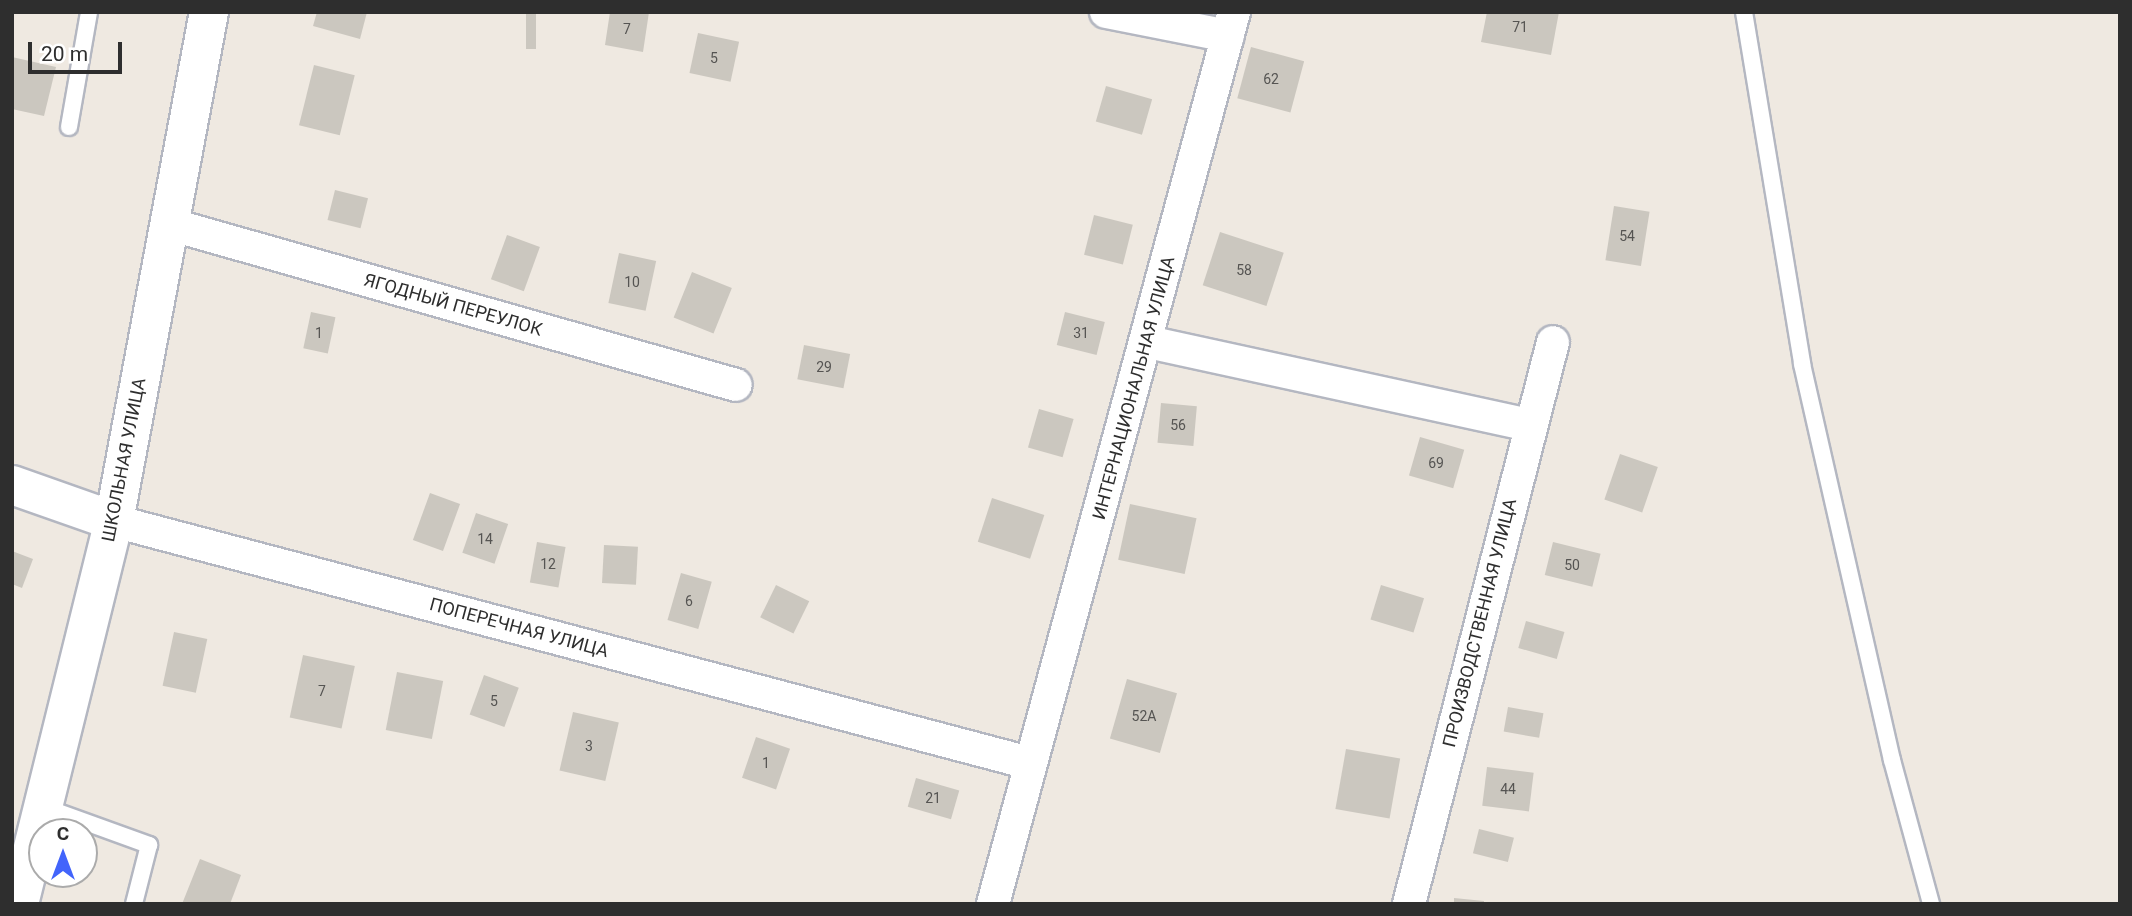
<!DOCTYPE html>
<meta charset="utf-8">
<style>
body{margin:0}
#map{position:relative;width:2132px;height:916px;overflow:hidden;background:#efe9e1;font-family:Roboto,sans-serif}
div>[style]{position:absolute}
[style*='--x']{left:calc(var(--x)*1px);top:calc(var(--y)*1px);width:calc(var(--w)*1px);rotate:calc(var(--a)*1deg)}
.building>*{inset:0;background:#cbc7bf;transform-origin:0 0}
.roads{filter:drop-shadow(2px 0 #b4b7c1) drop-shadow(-2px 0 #b4b7c1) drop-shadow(0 2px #b4b7c1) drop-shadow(0 -2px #b4b7c1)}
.service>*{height:16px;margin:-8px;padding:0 8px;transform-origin:8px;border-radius:8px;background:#fff}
.minor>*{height:32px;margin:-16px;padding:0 16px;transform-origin:16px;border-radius:16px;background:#fff}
.tertiary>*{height:38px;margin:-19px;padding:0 19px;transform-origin:19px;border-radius:19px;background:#fff}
span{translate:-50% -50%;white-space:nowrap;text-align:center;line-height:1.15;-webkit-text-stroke:5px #fff;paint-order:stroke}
.number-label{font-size:14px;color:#555452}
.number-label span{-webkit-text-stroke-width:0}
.street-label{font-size:18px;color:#2e2e2e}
.frame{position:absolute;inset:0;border:14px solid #2e2e2e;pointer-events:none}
.north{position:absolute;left:28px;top:818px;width:70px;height:70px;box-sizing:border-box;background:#fff;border:2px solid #ababab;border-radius:50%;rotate:0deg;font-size:19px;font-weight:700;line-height:28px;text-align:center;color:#2e2e2e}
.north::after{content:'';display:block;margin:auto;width:24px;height:32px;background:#4264fb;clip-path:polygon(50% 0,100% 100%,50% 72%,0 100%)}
.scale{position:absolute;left:28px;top:42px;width:94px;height:32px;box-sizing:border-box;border:4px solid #2e2e2e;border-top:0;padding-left:9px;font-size:21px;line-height:24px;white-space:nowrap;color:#2e2e2e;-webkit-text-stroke:5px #fff;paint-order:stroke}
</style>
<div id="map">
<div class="building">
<i style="clip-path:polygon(317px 12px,367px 12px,360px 39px,313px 26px)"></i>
<i style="left:526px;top:12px;width:10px;height:37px"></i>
<i style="clip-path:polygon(610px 12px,649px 12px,643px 52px,605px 45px)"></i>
<i style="clip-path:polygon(1487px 12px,1559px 12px,1551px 55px,1481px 42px)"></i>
<i style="left:698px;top:33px;width:42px;height:41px;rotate:12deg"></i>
<i style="left:1251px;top:47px;width:55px;height:53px;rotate:15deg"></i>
<i style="clip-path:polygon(12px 57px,56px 67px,44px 116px,12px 109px)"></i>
<i style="left:314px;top:65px;width:42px;height:62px;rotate:14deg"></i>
<i style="left:1106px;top:86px;width:48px;height:37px;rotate:16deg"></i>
<i style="left:335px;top:190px;width:34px;height:31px;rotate:14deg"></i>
<i style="left:1614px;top:206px;width:36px;height:55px;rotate:9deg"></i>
<i style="left:1094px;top:215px;width:40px;height:41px;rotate:14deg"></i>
<i style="left:1220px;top:232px;width:67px;height:56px;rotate:18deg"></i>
<i style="left:507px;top:235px;width:35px;height:47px;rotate:20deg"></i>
<i style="left:619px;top:253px;width:38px;height:51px;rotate:12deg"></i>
<i style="left:692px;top:272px;width:43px;height:49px;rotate:22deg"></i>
<i style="left:311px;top:312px;width:25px;height:37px;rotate:12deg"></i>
<i style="left:1065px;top:312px;width:41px;height:34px;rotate:14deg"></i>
<i style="left:804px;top:345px;width:47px;height:35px;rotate:11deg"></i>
<i style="left:1161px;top:403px;width:36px;height:40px;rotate:5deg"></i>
<i style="left:1039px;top:409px;width:36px;height:40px;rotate:16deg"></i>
<i style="left:1420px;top:437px;width:46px;height:40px;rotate:16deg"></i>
<i style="left:1620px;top:454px;width:40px;height:48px;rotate:19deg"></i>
<i style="left:430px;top:493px;width:32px;height:50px;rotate:20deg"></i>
<i style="left:992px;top:498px;width:55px;height:46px;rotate:18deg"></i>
<i style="left:1130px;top:504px;width:68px;height:57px;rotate:12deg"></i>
<i style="left:476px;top:513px;width:34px;height:42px;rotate:19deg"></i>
<i style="left:537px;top:542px;width:29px;height:41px;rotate:10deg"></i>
<i style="left:1553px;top:542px;width:49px;height:34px;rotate:14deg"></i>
<i style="left:604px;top:545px;width:34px;height:38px;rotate:3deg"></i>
<i style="clip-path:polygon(12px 551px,33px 559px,22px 588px,12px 584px)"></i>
<i style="left:681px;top:573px;width:32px;height:49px;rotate:16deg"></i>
<i style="left:776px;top:585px;width:37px;height:36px;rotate:26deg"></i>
<i style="left:1381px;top:585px;width:45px;height:36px;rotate:17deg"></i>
<i style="left:1526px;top:621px;width:40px;height:28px;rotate:16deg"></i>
<i style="left:174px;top:632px;width:34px;height:55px;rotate:12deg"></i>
<i style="left:303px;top:655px;width:53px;height:64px;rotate:12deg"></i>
<i style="left:397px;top:672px;width:47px;height:59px;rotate:11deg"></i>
<i style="left:484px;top:675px;width:37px;height:42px;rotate:20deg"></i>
<i style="left:1127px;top:679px;width:52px;height:62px;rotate:16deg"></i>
<i style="left:1508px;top:707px;width:36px;height:25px;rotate:10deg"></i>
<i style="left:573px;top:712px;width:47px;height:60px;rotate:13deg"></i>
<i style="left:756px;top:737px;width:36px;height:43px;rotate:19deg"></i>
<i style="left:1346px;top:749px;width:55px;height:61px;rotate:10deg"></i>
<i style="left:1487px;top:767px;width:47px;height:39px;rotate:7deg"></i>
<i style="left:916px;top:778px;width:45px;height:30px;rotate:16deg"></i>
<i style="left:1479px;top:829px;width:36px;height:25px;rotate:14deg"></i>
<i style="clip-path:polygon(200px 859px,241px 875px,230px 904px,182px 904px)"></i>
<i style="clip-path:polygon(1454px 898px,1484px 901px,1484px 904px,1454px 904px)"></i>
</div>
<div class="roads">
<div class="service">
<i style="--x:1744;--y:12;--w:357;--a:80.6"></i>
<i style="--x:1802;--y:364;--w:406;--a:77.2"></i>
<i style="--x:1892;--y:760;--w:149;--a:74.8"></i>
<i style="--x:69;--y:127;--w:117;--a:-80.1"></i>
<i style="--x:44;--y:807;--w:112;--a:19.9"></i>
<i style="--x:149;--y:845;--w:61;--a:104.3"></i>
</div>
<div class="minor">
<i style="--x:1106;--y:12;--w:124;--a:11.1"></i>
<i style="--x:169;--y:224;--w:589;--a:15.85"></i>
<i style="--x:1148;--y:342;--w:390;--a:12.3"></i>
<i style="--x:114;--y:521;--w:946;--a:14.81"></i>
<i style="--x:993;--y:904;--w:924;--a:-74.88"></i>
<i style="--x:1409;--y:904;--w:580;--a:-75.63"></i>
</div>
<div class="tertiary">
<i style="--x:12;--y:485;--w:108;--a:19.4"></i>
<i style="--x:19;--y:904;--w:395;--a:-76.1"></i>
<i style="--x:114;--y:521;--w:518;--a:-79.43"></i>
</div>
</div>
<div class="number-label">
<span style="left:1520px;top:27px">71</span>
<span style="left:627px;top:29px">7</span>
<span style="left:714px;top:58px">5</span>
<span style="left:1271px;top:79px">62</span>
<span style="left:1627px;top:236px">54</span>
<span style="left:1244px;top:270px">58</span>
<span style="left:632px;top:282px">10</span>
<span style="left:319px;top:333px">1</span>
<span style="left:1081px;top:333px">31</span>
<span style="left:824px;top:367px">29</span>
<span style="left:1178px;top:425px">56</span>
<span style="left:1436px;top:463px">69</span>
<span style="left:485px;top:539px">14</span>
<span style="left:548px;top:564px">12</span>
<span style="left:1572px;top:565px">50</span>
<span style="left:689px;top:601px">6</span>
<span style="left:322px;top:691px">7</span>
<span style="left:494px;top:701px">5</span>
<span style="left:1144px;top:716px">52А</span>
<span style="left:589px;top:746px">3</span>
<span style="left:766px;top:763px">1</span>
<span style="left:1508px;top:789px">44</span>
<span style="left:933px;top:798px">21</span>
</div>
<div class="street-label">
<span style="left:453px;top:305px;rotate:16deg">ЯГОДНЫЙ ПЕРЕУЛОК</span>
<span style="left:1134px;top:388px;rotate:-75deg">ИНТЕРНАЦИОНАЛЬНАЯ УЛИЦА</span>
<span style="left:124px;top:460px;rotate:-79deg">ШКОЛЬНАЯ УЛИЦА</span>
<span style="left:1480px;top:623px;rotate:-76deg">ПРОИЗВОДСТВЕННАЯ УЛИЦА</span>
<span style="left:519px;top:628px;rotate:15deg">ПОПЕРЕЧНАЯ УЛИЦА</span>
</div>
<div class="frame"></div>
<div class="north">С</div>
<div class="scale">20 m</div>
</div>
